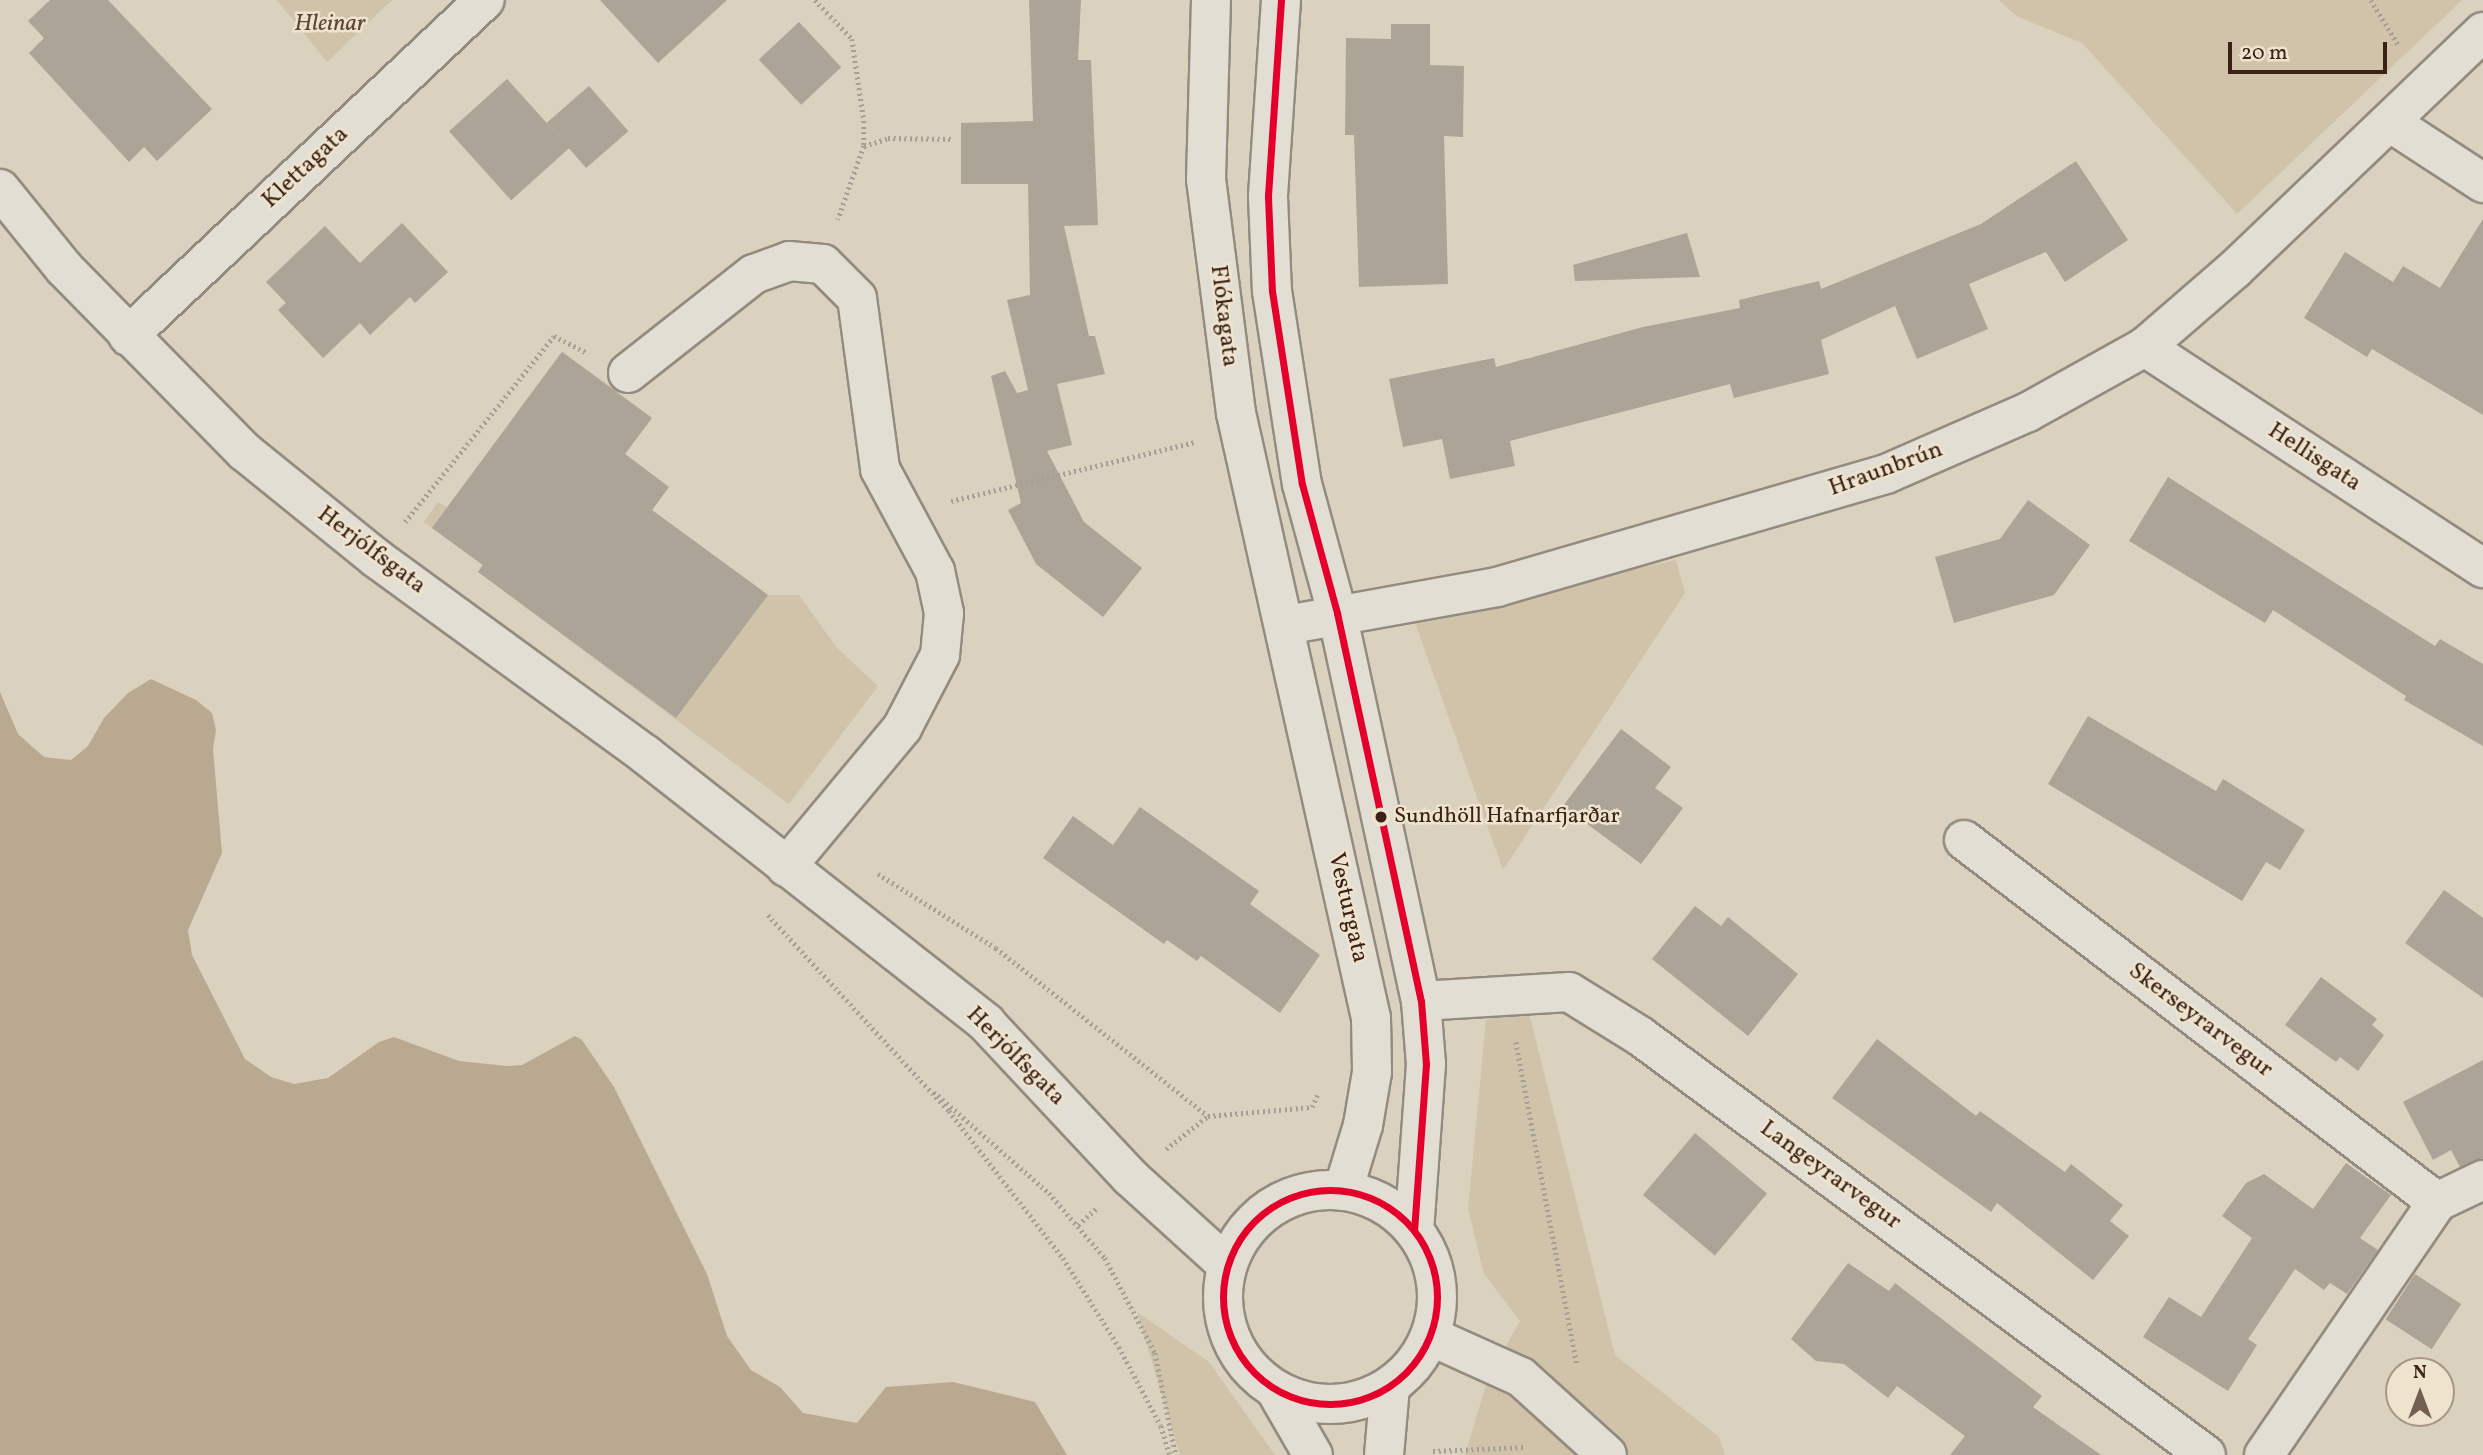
<!DOCTYPE html>
<meta charset="utf-8">
<style>
body{margin:0}
#map{position:relative;width:2483px;height:1455px;overflow:hidden;background:#dad2be;font-family:Vollkorn,serif}
div>[style]{position:absolute}
[style*='--x']{left:calc(var(--x)*1px);top:calc(var(--y)*1px);width:calc(var(--w)*1px);rotate:calc(var(--a)*1deg)}
.green>*{inset:0;background:#d0c3a9}
.water>*{inset:0;background:#baa991}
.building>*{inset:0;background:#aca496;transform-origin:0 0}
.path>*{height:4.5px;margin-top:-2.25px;transform-origin:0;background:repeating-linear-gradient(90deg,#a59f97 0 2px,transparent 0 5.5px)}
.roads{filter:drop-shadow(2px 0 #938b7f) drop-shadow(-2px 0 #938b7f) drop-shadow(0 2px #938b7f) drop-shadow(0 -2px #938b7f)}
.street>*{height:38px;margin:-19px;padding:0 19px;transform-origin:19px;border-radius:19px;background:#e2ded4}
.secondary>*{height:38px;margin:-19px;padding:0 19px;transform-origin:19px;border-radius:19px;background:#e2ded4}
.secondary>.ring{margin:-19px;padding:0;box-sizing:content-box;background:none;border:38px solid #e2ded4;border-radius:50%}
.bus-1>*{height:7px;margin:-3.5px;padding:0 3.5px;transform-origin:3.5px;border-radius:3.5px;background:#e4002b}
.bus-1>.ring{margin:-3.5px;padding:0;box-sizing:content-box;background:none;border:7px solid #e4002b;border-radius:50%}
.dots>*{width:19px;height:19px;translate:-50% -50%;box-sizing:border-box;border:4px solid #eee4ce;border-radius:50%}
span{translate:-50% -50%;white-space:nowrap;text-align:center;line-height:1.15;-webkit-text-stroke:5px #eee4ce;paint-order:stroke}
.bus-label{font-size:22px;color:#3c2117}
.left{translate:0 -50%;text-align:left}
.park-label{font-size:24px;color:#5f4637;font-style:italic}
.street-label{font-size:24px;color:#3c2117}
.north{position:absolute;left:2385px;top:1357px;width:70px;height:70px;box-sizing:border-box;background:#eee4ce;border:2px solid #a79685;border-radius:50%;rotate:0deg;font-size:19px;font-weight:700;line-height:28px;text-align:center;color:#3c2117}
.north::after{content:'';display:block;margin:auto;width:24px;height:32px;background:#735f51;clip-path:polygon(50% 0,100% 100%,50% 72%,0 100%)}
.scale{position:absolute;left:2228px;top:42px;width:159px;height:32px;box-sizing:border-box;border:4px solid #3c2117;border-top:0;padding-left:9px;font-size:21px;line-height:24px;white-space:nowrap;color:#3c2117;-webkit-text-stroke:5px #eee4ce;paint-order:stroke}
</style>
<div id="map">
<div class="green">
<i style="clip-path:polygon(277px 0,392px 0,327px 62px)"></i>
<i style="clip-path:polygon(1999px 0,2462px 0,2237px 214px,2082px 43px,2016px 16px)"></i>
<i style="clip-path:polygon(562px 351px,652px 418px,625px 454px,669px 487px,652px 510px,768px 595px,799px 595px,837px 648px,878px 686px,789px 804px,478px 572px,482px 565px,424px 522px,438px 502px,447px 507px)"></i>
<i style="clip-path:polygon(1676px 560px,1685px 593px,1503px 870px,1413px 617px)"></i>
<i style="clip-path:polygon(1527px 1005px,1615px 1355px,1719px 1437px,1725px 1455px,1465px 1455px,1488px 1378px,1520px 1321px,1484px 1274px,1468px 1209px,1486px 1020px)"></i>
<i style="clip-path:polygon(1137px 1312px,1209px 1362px,1275px 1455px,1180px 1455px)"></i>
</div>
<div class="water">
<i style="clip-path:polygon(151px 679px,196px 700px,212px 713px,216px 730px,213px 749px,222px 853px,188px 930px,192px 955px,245px 1059px,271px 1077px,294px 1084px,328px 1078px,379px 1042px,394px 1037px,459px 1061px,507px 1066px,522px 1065px,575px 1036px,582px 1040px,614px 1087px,707px 1274px,727px 1336px,751px 1370px,780px 1387px,803px 1413px,857px 1423px,886px 1387px,953px 1382px,1035px 1402px,1067px 1455px,0 1455px,0 692px,18px 734px,44px 757px,71px 760px,88px 746px,104px 718px,128px 693px)"></i>
</div>
<div class="building">
<i style="clip-path:polygon(50px 0,108px 0,212px 109px,157px 161px,144px 147px,129px 162px,29px 53px,44px 38px,28px 21px)"></i>
<i style="clip-path:polygon(600px 0,727px 0,658px 63px)"></i>
<i style="clip-path:polygon(1029px 0,1081px 0,1078px 60px,1091px 60px,1098px 225px,1064px 226px,1089px 336px,1095px 336px,1105px 374px,1057px 384px,1072px 445px,1047px 451px,1084px 522px,1142px 568px,1103px 617px,1036px 564px,1008px 510px,1021px 503px,991px 376px,1005px 371px,1017px 393px,1028px 390px,1007px 300px,1030px 295px,1028px 184px,961px 184px,961px 123px,1033px 121px)"></i>
<i style="left:799px;top:22px;width:62px;height:55px;rotate:47deg"></i>
<i style="clip-path:polygon(1391px 24px,1430px 24px,1430px 65px,1464px 66px,1463px 137px,1444px 136px,1448px 284px,1359px 287px,1354px 135px,1345px 135px,1346px 38px,1391px 39px)"></i>
<i style="left:507px;top:79px;width:93px;height:78px;rotate:48deg"></i>
<i style="left:589px;top:86px;width:60px;height:56px;rotate:49deg"></i>
<i style="clip-path:polygon(2076px 161px,2128px 240px,2065px 282px,2046px 252px,1969px 284px,1988px 329px,1917px 359px,1895px 306px,1821px 340px,1829px 374px,1734px 398px,1730px 384px,1510px 441px,1515px 466px,1450px 479px,1442px 439px,1403px 447px,1389px 379px,1494px 358px,1496px 367px,1643px 327px,1740px 308px,1739px 300px,1819px 281px,1821px 289px,1981px 224px)"></i>
<i style="clip-path:polygon(2483px 219px,2483px 415px,2372px 349px,2367px 357px,2304px 318px,2345px 252px,2393px 282px,2403px 266px,2440px 288px)"></i>
<i style="clip-path:polygon(402px 223px,448px 272px,415px 303px,410px 297px,370px 335px,360px 323px,323px 358px,278px 310px,286px 303px,266px 282px,325px 226px,360px 263px)"></i>
<i style="clip-path:polygon(1687px 233px,1700px 277px,1575px 281px,1573px 265px)"></i>
<i style="clip-path:polygon(562px 352px,652px 418px,625px 454px,669px 487px,652px 510px,768px 595px,676px 718px,478px 572px,483px 565px,432px 528px)"></i>
<i style="clip-path:polygon(2168px 477px,2435px 646px,2440px 639px,2483px 664px,2483px 746px,2404px 700px,2406px 696px,2273px 610px,2265px 623px,2129px 541px)"></i>
<i style="clip-path:polygon(2028px 500px,2090px 545px,2054px 595px,1954px 623px,1935px 557px,2000px 539px)"></i>
<i style="clip-path:polygon(2088px 716px,2216px 791px,2223px 779px,2305px 830px,2280px 870px,2266px 862px,2242px 901px,2048px 784px)"></i>
<i style="clip-path:polygon(1621px 729px,1671px 767px,1655px 788px,1683px 808px,1641px 864px,1563px 806px)"></i>
<i style="clip-path:polygon(1140px 807px,1259px 891px,1250px 904px,1320px 955px,1280px 1013px,1201px 956px,1197px 961px,1167px 940px,1164px 944px,1043px 858px,1073px 816px,1113px 845px)"></i>
<i style="clip-path:polygon(2444px 890px,2483px 918px,2483px 998px,2405px 943px)"></i>
<i style="clip-path:polygon(1695px 906px,1721px 926px,1728px 917px,1798px 974px,1748px 1036px,1652px 959px)"></i>
<i style="clip-path:polygon(2321px 977px,2377px 1019px,2372px 1025px,2384px 1035px,2358px 1071px,2340px 1057px,2336px 1062px,2285px 1025px)"></i>
<i style="clip-path:polygon(1877px 1039px,1976px 1116px,1980px 1111px,2065px 1172px,2071px 1164px,2123px 1205px,2110px 1221px,2129px 1236px,2093px 1280px,1997px 1203px,1991px 1212px,1832px 1098px)"></i>
<i style="clip-path:polygon(2483px 1060px,2483px 1158px,2460px 1167px,2451px 1150px,2433px 1160px,2403px 1102px)"></i>
<i style="left:1695px;top:1133px;width:94px;height:81px;rotate:40deg"></i>
<i style="clip-path:polygon(2346px 1163px,2391px 1195px,2360px 1238px,2378px 1250px,2347px 1294px,2330px 1283px,2324px 1290px,2295px 1269px,2248px 1339px,2257px 1345px,2228px 1391px,2143px 1337px,2169px 1297px,2201px 1317px,2252px 1238px,2222px 1216px,2246px 1183px,2264px 1174px,2313px 1209px)"></i>
<i style="clip-path:polygon(1848px 1263px,1889px 1291px,1895px 1283px,2042px 1396px,2033px 1407px,2101px 1455px,1950px 1455px,1965px 1436px,1897px 1386px,1888px 1398px,1844px 1364px,1816px 1361px,1791px 1339px)"></i>
<i style="left:2415px;top:1274px;width:55px;height:54px;rotate:33deg"></i>
</div>
<div class="path">
<i style="--x:815;--y:0;--w:54;--a:46.5"></i>
<i style="--x:852;--y:39;--w:83;--a:81.7"></i>
<i style="--x:864;--y:121;--w:25;--a:90"></i>
<i style="--x:864;--y:146;--w:78;--a:109.4"></i>
<i style="--x:2371;--y:0;--w:54;--a:58.7"></i>
<i style="--x:864;--y:146;--w:25;--a:-18"></i>
<i style="--x:888;--y:138;--w:65;--a:0.9"></i>
<i style="--x:951;--y:501;--w:250;--a:-13.6"></i>
<i style="--x:405;--y:522;--w:238;--a:-51.3"></i>
<i style="--x:554;--y:336;--w:36;--a:27"></i>
<i style="--x:878;--y:874;--w:139;--a:32.1"></i>
<i style="--x:996;--y:948;--w:270;--a:38.4"></i>
<i style="--x:1208;--y:1116;--w:104;--a:-4.9"></i>
<i style="--x:1312;--y:1107;--w:13;--a:-67"></i>
<i style="--x:768;--y:915;--w:267;--a:47.3"></i>
<i style="--x:949;--y:1111;--w:186;--a:52.2"></i>
<i style="--x:1063;--y:1258;--w:105;--a:57.8"></i>
<i style="--x:1119;--y:1347;--w:89;--a:62"></i>
<i style="--x:1161;--y:1426;--w:30;--a:73"></i>
<i style="--x:1516;--y:1042;--w:328;--a:79.3"></i>
<i style="--x:934;--y:1092;--w:153;--a:41.3"></i>
<i style="--x:1049;--y:1193;--w:86;--a:49.3"></i>
<i style="--x:1105;--y:1258;--w:107;--a:62.2"></i>
<i style="--x:1155;--y:1353;--w:104;--a:78.4"></i>
<i style="--x:1166;--y:1149;--w:53;--a:-38.2"></i>
<i style="--x:1078;--y:1225;--w:24;--a:-42"></i>
<i style="--x:1433;--y:1451;--w:93;--a:-2.5"></i>
</div>
<div class="roads">
<div class="street">
<i style="--x:2391;--y:123;--w:110;--a:33.1"></i>
<i style="--x:128;--y:336;--w:490;--a:-43.3"></i>
<i style="--x:2145;--y:347;--w:404;--a:33.2"></i>
<i style="--x:628;--y:373;--w:160;--a:-38.2"></i>
<i style="--x:754;--y:274;--w:37;--a:-20"></i>
<i style="--x:789;--y:261;--w:34;--a:5"></i>
<i style="--x:823;--y:264;--w:48;--a:45"></i>
<i style="--x:857;--y:298;--w:173;--a:82.3"></i>
<i style="--x:880;--y:469;--w:116;--a:61.7"></i>
<i style="--x:935;--y:571;--w:43;--a:77.9"></i>
<i style="--x:944;--y:613;--w:42;--a:95.4"></i>
<i style="--x:940;--y:655;--w:82;--a:117.5"></i>
<i style="--x:902;--y:728;--w:181;--a:129.8"></i>
<i style="--x:1964;--y:840;--w:596;--a:37.43"></i>
<i style="--x:1421;--y:1001;--w:148;--a:-3.5"></i>
<i style="--x:1569;--y:992;--w:84;--a:31.8"></i>
<i style="--x:1640;--y:1036;--w:704;--a:36.51"></i>
<i style="--x:1430;--y:1336;--w:100;--a:24.3"></i>
<i style="--x:1521;--y:1377;--w:116;--a:42.2"></i>
<i style="--x:2264;--y:1455;--w:306;--a:-55.6"></i>
<i style="--x:2437;--y:1202;--w:51;--a:-25.6"></i>
</div>
<div class="secondary">
<i style="--x:1211;--y:0;--w:179;--a:91.6"></i>
<i style="--x:1206;--y:179;--w:236;--a:82.7"></i>
<i style="--x:1236;--y:413;--w:620;--a:77.42"></i>
<i style="--x:1371;--y:1018;--w:54;--a:88.9"></i>
<i style="--x:1372;--y:1072;--w:54;--a:99.6"></i>
<i style="--x:1363;--y:1125;--w:69;--a:106.9"></i>
<i style="--x:1281;--y:0;--w:197;--a:93.8"></i>
<i style="--x:1268;--y:197;--w:94;--a:87.6"></i>
<i style="--x:1272;--y:291;--w:195;--a:81.2"></i>
<i style="--x:1302;--y:484;--w:134;--a:74.8"></i>
<i style="--x:1337;--y:613;--w:397;--a:77.8"></i>
<i style="--x:1421;--y:1001;--w:63;--a:85.5"></i>
<i style="--x:1426;--y:1064;--w:166;--a:94.1"></i>
<i style="--x:0;--y:189;--w:102;--a:51"></i>
<i style="--x:64;--y:268;--w:258;--a:45.5"></i>
<i style="--x:245;--y:452;--w:169;--a:39"></i>
<i style="--x:376;--y:558;--w:334;--a:36.1"></i>
<i style="--x:646;--y:755;--w:433;--a:38.2"></i>
<i style="--x:986;--y:1023;--w:211;--a:46.9"></i>
<i style="--x:1130;--y:1177;--w:131;--a:42.2"></i>
<i style="--x:1286;--y:625;--w:214;--a:-10.2"></i>
<i style="--x:1497;--y:587;--w:405;--a:-16.2"></i>
<i style="--x:1886;--y:474;--w:155;--a:-23.6"></i>
<i style="--x:2028;--y:412;--w:134;--a:-29.1"></i>
<i style="--x:2145;--y:347;--w:119;--a:-40.9"></i>
<i style="--x:2235;--y:269;--w:343;--a:-43.7"></i>
<i class="ring" style="left:1223px;top:1190px;width:176px;height:176px"></i>
<i style="--x:1275;--y:1389;--w:76;--a:60.1"></i>
<i style="--x:1384;--y:1455;--w:68;--a:-85"></i>
</div>
</div>
<div class="bus-1">
<i style="--x:1281;--y:0;--w:197;--a:93.8"></i>
<i style="--x:1268;--y:197;--w:94;--a:87.6"></i>
<i style="--x:1272;--y:291;--w:195;--a:81.2"></i>
<i style="--x:1302;--y:484;--w:134;--a:74.8"></i>
<i style="--x:1337;--y:613;--w:397;--a:77.8"></i>
<i style="--x:1421;--y:1001;--w:63;--a:85.5"></i>
<i style="--x:1426;--y:1064;--w:166;--a:94.1"></i>
<i class="ring" style="left:1223px;top:1190px;width:207px;height:207px"></i>
</div>
<div class="dots">
<i style="left:1381px;top:817px;background:#3c2117"></i>
</div>
<div class="bus-label">
<span class="left" style="left:1394px;top:817px">Sundhöll Hafnarfjarðar</span>
</div>
<div class="park-label">
<span style="left:330px;top:25px">Hleinar</span>
</div>
<div class="street-label">
<span style="left:306px;top:168px;rotate:-43deg">Klettagata</span>
<span style="left:1223px;top:316px;rotate:83deg">Flókagata</span>
<span style="left:2314px;top:458px;rotate:33deg">Hellisgata</span>
<span style="left:1886px;top:470px;rotate:-20deg">Hraunbrún</span>
<span style="left:371px;top:551px;rotate:37deg">Herjólfsgata</span>
<span style="left:1347px;top:908px;rotate:77deg">Vesturgata</span>
<span style="left:2200px;top:1021px;rotate:37deg">Skerseyrarvegur</span>
<span style="left:1015px;top:1057px;rotate:45deg">Herjólfsgata</span>
<span style="left:1830px;top:1176px;rotate:36deg">Langeyrarvegur</span>
</div>
<div class="north">N</div>
<div class="scale">20 m</div>
</div>
